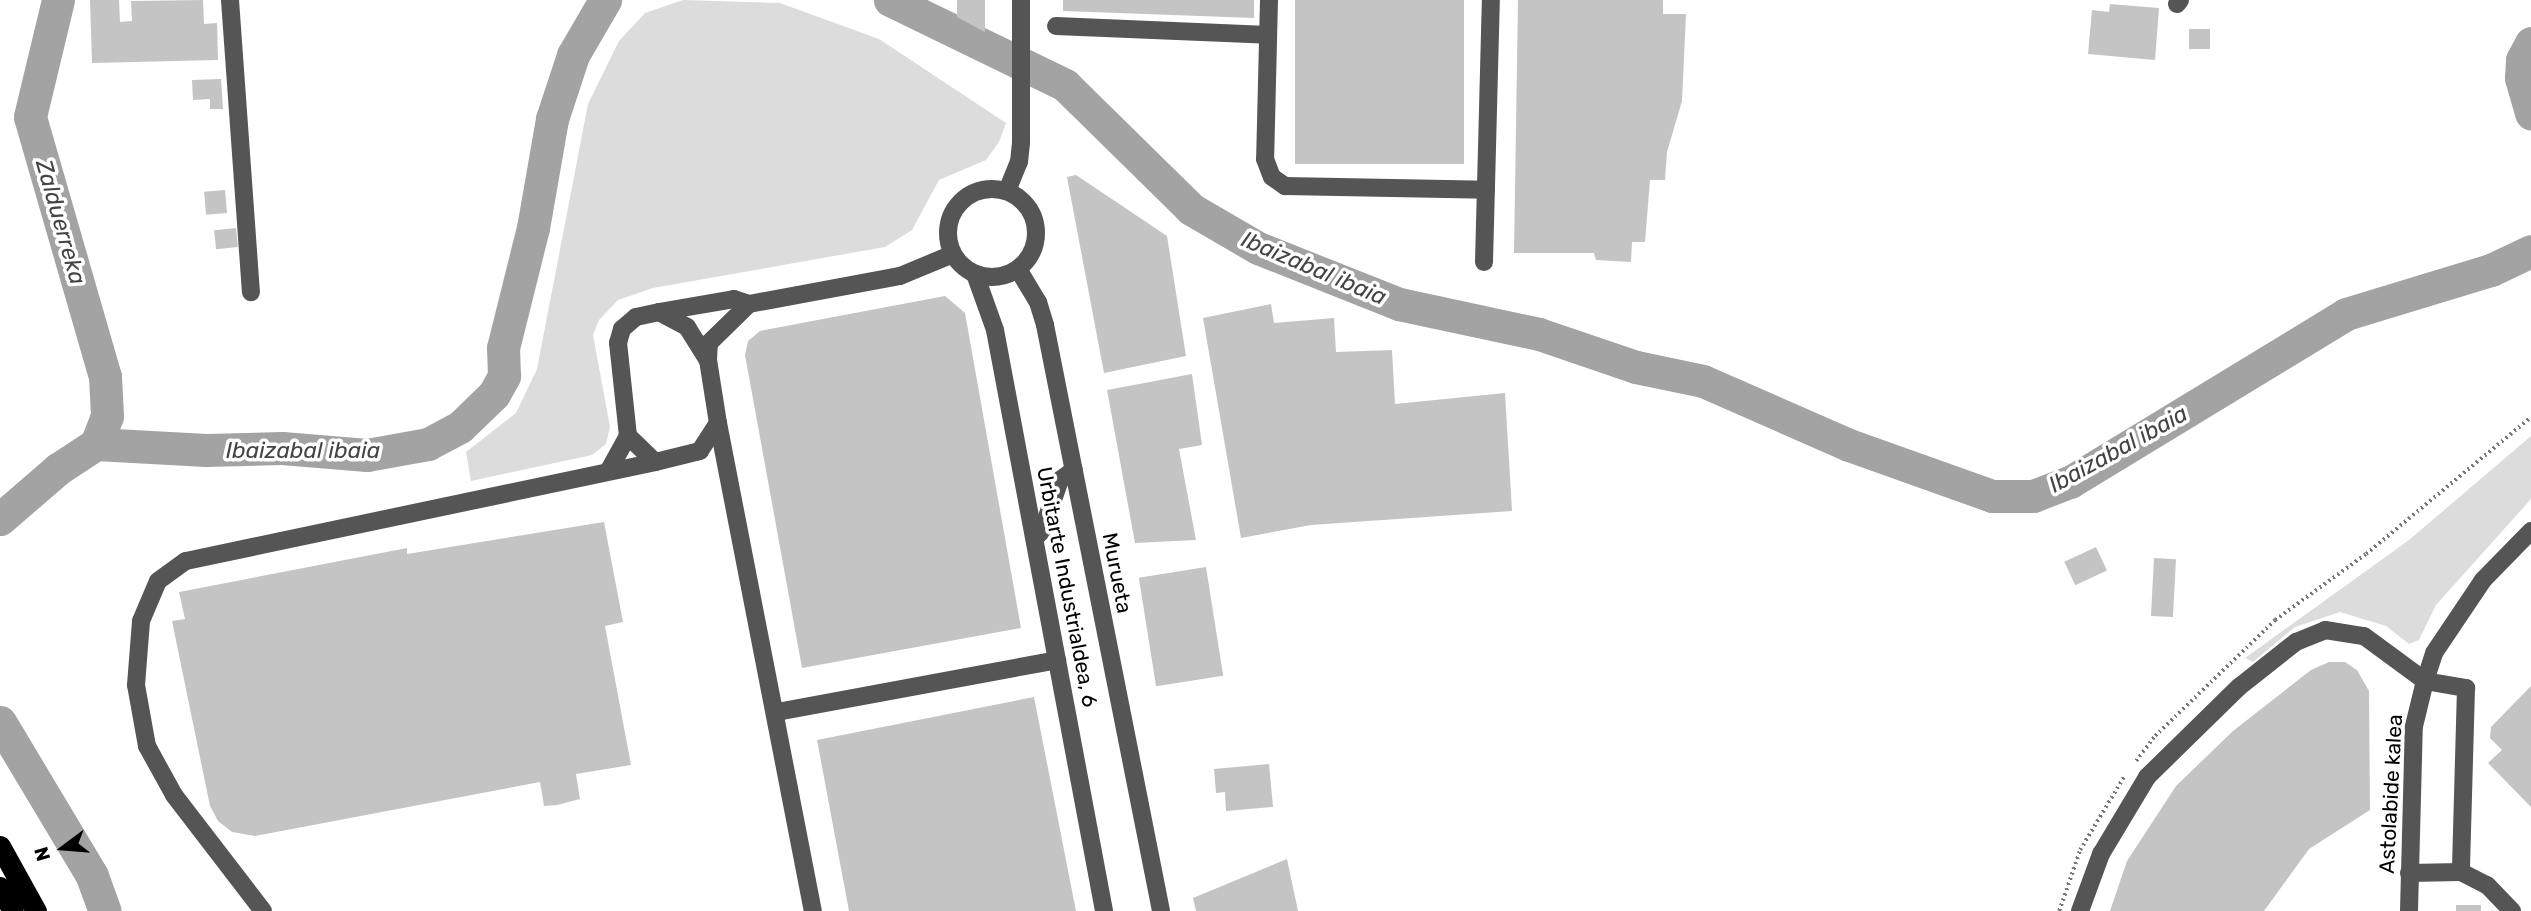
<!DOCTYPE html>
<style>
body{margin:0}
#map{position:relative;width:2531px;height:911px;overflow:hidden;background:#fff;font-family:Rubik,sans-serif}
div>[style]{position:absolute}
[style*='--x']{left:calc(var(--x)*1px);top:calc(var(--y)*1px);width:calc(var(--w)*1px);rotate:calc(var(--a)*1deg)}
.green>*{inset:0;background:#dcdcdc}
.river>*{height:33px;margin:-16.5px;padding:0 16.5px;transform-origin:16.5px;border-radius:16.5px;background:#a3a3a3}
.building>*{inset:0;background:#c4c4c4;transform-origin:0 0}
.path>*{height:3.5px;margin-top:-1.75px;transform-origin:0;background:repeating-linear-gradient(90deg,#777 0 2px,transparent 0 5.5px)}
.minor>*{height:18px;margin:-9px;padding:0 9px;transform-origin:9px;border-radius:9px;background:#555}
.minor>.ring{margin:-9px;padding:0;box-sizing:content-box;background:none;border:18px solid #555;border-radius:50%}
.highway>*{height:21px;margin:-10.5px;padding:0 10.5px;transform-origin:10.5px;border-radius:10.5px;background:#000}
span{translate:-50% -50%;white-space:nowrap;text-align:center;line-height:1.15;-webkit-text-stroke:7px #fff;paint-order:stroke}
.street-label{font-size:21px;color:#000}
.water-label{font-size:23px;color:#444;font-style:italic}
.north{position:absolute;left:28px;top:813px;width:70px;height:70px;-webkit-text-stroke:5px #fff;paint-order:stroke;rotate:254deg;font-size:19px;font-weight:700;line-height:28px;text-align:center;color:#000}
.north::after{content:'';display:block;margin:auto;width:24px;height:32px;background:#000;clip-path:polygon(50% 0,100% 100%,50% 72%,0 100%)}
</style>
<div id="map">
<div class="green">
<i style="clip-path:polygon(683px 0,780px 3px,879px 39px,1006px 123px,999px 142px,986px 160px,939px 180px,912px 230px,885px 247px,653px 288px,618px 300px,599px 320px,593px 335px,610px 427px,606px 444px,592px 455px,471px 481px,466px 452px,516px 413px,537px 369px,588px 104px,619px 41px,645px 13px)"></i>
<i style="clip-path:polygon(2531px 436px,2531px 499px,2436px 605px,2419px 640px,2409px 644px,2386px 626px,2340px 612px,2295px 627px,2253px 662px,2245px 658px,2409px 540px)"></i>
</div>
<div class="river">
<i style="--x:58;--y:0;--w:120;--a:103.5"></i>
<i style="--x:30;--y:117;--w:270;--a:73.9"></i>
<i style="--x:105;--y:376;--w:40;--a:87.1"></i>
<i style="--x:107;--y:416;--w:30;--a:111"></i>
<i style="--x:890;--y:0;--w:195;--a:25.9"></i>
<i style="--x:1065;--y:85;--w:177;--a:44.5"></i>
<i style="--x:1191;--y:209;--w:78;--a:30.2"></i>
<i style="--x:1258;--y:248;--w:152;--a:21.7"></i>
<i style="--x:1399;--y:304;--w:143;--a:12.1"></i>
<i style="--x:1539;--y:334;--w:102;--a:18.8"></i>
<i style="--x:1636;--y:367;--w:68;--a:11.8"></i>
<i style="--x:1703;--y:381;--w:159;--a:23.7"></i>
<i style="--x:1849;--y:445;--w:152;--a:19.6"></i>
<i style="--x:1992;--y:496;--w:41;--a:0"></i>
<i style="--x:2033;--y:496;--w:40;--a:-21"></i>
<i style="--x:2070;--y:482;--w:323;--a:-31.3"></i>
<i style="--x:2346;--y:314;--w:152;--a:-16.9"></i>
<i style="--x:2491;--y:270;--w:44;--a:-25.4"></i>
<i style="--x:2531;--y:43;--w:19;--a:118"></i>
<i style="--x:2522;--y:60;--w:18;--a:93"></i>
<i style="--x:2521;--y:78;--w:37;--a:74"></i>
<i style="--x:0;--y:519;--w:77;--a:-40.8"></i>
<i style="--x:58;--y:469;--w:45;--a:-33.3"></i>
<i style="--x:96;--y:444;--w:110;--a:3.1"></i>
<i style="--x:206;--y:450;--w:76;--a:-1.5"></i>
<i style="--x:282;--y:448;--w:85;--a:4.7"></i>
<i style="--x:367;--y:455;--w:62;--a:-10.2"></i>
<i style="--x:428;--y:444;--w:36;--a:-28"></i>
<i style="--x:460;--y:427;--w:47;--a:-44.1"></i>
<i style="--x:494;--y:394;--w:21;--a:-61"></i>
<i style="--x:504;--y:376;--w:28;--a:-92"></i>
<i style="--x:503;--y:348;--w:124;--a:-76"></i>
<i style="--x:533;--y:228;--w:111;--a:-80.1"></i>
<i style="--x:552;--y:119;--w:67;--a:-71.8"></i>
<i style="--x:573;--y:55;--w:64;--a:-59.8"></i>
<i style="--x:0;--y:722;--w:179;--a:59.1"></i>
<i style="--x:92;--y:876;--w:37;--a:70"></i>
</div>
<div class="building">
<i style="clip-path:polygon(90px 0,119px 0,120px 22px,132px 21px,131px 1px,203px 0,204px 24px,217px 23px,218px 60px,92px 63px)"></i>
<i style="clip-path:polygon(957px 0,985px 0,985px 32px,957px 17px)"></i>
<i style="clip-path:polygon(1063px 0,1254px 0,1254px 18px,1063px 11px)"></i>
<i style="left:1295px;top:0;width:169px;height:164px"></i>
<i style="clip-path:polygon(1518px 0,1663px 0,1663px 14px,1686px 14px,1682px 101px,1667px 152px,1665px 180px,1650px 180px,1645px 242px,1632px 242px,1631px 262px,1596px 260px,1594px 253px,1514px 253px)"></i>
<i style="clip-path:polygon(2110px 4px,2159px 8px,2155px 60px,2088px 54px,2092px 10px,2109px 12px)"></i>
<i style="left:2189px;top:29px;width:21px;height:20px"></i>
<i style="clip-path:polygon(221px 79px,223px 109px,210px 109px,210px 99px,193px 100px,192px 80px)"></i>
<i style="clip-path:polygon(1076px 175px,1167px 236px,1186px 356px,1104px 373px,1067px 177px)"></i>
<i style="left:225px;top:190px;width:23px;height:21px;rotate:85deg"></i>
<i style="left:236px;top:228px;width:19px;height:22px;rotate:84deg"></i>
<i style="clip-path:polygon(945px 296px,965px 313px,1021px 628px,802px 668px,745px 355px,748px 341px,760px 331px)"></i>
<i style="clip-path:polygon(1271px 304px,1274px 323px,1334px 318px,1336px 352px,1392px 350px,1395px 404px,1505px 393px,1512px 511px,1311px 525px,1241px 538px,1203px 318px)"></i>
<i style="clip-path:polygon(1192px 374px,1202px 445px,1179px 449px,1196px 540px,1135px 543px,1107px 390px)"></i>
<i style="clip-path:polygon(604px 522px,623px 622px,605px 626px,631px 765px,576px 774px,580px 799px,557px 805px,544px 806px,540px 782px,255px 836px,232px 832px,218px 821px,210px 806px,172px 621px,185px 619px,179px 592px,407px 548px,407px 554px)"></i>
<i style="left:2096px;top:547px;width:26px;height:35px;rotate:65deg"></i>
<i style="left:2154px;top:558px;width:22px;height:58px;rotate:3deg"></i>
<i style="left:1206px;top:567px;width:110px;height:68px;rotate:81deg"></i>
<i style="clip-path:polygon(2329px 662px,2345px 662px,2357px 670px,2369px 691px,2370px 810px,2309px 849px,2264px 911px,2110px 911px,2127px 861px,2176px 786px,2233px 731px,2311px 670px)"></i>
<i style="clip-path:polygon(2531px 686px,2531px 807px,2488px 763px,2502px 750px,2490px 738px,2491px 727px)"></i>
<i style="clip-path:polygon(1034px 697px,1076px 911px,849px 911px,817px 740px)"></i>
<i style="clip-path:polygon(1269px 764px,1273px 807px,1226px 811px,1225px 792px,1216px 793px,1214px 769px)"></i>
<i style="clip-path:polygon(1287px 859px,1298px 911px,1196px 911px,1193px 898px)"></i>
<i style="left:2456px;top:905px;width:25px;height:6px"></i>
</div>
<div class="path">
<i style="--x:2136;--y:761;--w:31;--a:-53"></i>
<i style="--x:2155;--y:736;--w:167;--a:-44"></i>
<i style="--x:2275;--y:620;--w:112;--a:-36"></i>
<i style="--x:2366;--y:554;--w:214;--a:-39.7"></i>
<i style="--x:2059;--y:911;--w:65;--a:-71"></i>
<i style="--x:2080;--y:850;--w:87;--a:-59"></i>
</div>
<div class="minor">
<i style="--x:230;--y:0;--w:293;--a:85.9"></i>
<i style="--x:1269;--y:0;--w:159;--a:91.4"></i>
<i style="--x:1265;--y:159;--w:19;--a:69"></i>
<i style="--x:1272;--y:177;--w:16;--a:35"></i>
<i style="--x:1285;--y:186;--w:201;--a:1.1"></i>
<i style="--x:2177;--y:4;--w:5;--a:-53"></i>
<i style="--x:1056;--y:26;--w:212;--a:2.4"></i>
<i class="ring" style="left:948px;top:189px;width:70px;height:70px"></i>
<i style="--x:1007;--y:191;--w:31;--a:-68"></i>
<i style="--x:1019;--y:162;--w:20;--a:-84"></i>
<i style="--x:1021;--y:142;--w:142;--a:-90"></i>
<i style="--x:1484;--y:262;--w:262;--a:-88.5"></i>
<i style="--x:1018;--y:269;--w:39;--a:59"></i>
<i style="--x:1038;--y:302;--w:24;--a:73"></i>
<i style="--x:1045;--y:325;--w:597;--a:78.8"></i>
<i style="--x:975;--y:274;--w:59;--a:70.3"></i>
<i style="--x:995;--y:330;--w:591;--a:79.37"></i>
<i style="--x:659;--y:312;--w:32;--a:28"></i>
<i style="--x:687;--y:327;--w:39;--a:58"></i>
<i style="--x:708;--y:360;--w:64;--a:81"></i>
<i style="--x:718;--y:423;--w:33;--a:123"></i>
<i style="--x:700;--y:451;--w:46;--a:166.3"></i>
<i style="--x:655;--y:462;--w:37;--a:-136"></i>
<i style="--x:628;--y:436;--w:94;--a:-96.1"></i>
<i style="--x:618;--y:343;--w:15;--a:-74"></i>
<i style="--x:622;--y:329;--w:18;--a:-41"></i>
<i style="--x:636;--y:317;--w:24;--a:-12"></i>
<i style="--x:659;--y:312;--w:76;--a:-9.8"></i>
<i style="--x:734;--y:299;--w:16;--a:18"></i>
<i style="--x:749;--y:304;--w:154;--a:-10.5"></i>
<i style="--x:900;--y:276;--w:57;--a:-22.5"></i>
<i style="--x:708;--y:360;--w:17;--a:-87"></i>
<i style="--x:709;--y:343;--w:56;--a:-44.3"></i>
<i style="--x:718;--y:423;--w:497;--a:79"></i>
<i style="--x:609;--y:470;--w:39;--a:-61"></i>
<i style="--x:1035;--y:538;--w:10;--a:-45"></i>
<i style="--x:1042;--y:531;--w:54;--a:-70.6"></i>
<i style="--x:1060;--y:480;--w:17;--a:-36"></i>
<i style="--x:777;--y:712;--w:285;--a:-10.5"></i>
<i style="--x:2409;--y:873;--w:52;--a:-1.1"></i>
<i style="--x:2461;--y:872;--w:29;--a:27"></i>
<i style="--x:2487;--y:885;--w:36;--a:46"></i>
<i style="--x:263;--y:911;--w:146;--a:-127.5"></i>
<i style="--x:174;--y:795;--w:56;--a:-118.9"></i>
<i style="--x:147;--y:746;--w:62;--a:-100.2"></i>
<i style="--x:136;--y:685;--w:64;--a:-85.5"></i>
<i style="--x:141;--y:621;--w:43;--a:-67"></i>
<i style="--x:158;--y:581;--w:34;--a:-36"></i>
<i style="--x:186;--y:561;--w:479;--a:-11.9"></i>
<i style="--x:2080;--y:911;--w:61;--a:-69.8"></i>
<i style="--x:2101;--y:854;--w:90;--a:-59.1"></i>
<i style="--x:2147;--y:777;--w:129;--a:-44.4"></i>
<i style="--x:2239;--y:687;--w:73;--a:-38.3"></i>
<i style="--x:2296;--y:642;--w:31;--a:-22"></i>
<i style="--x:2325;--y:630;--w:39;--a:9"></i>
<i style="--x:2364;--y:636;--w:76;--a:36.4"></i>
<i style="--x:2425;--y:681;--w:42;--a:9.7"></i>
<i style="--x:2466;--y:688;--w:184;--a:91.6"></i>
<i style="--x:2409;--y:911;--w:185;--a:-88.5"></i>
<i style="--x:2414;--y:726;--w:46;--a:-76.3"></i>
<i style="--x:2425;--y:681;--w:29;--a:-72"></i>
<i style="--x:2434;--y:653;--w:88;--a:-56.1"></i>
<i style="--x:2483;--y:580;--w:69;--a:-45.6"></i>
</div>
<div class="highway">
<i style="--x:0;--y:846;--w:74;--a:61"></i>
<i style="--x:0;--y:887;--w:27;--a:62"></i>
</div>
<div class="street-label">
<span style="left:1117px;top:573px;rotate:79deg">Murueta</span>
<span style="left:1067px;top:587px;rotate:79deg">Urbitarte Industrialdea, 6</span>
<span style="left:2391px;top:794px;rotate:-87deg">Astolabide kalea</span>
</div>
<div class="water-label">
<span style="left:61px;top:222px;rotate:74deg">Zalduerreka</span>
<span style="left:1314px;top:268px;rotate:23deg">Ibaizabal ibaia</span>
<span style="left:2118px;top:449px;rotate:-29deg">Ibaizabal ibaia</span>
<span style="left:303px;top:450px">Ibaizabal ibaia</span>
</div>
<div class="north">N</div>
</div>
